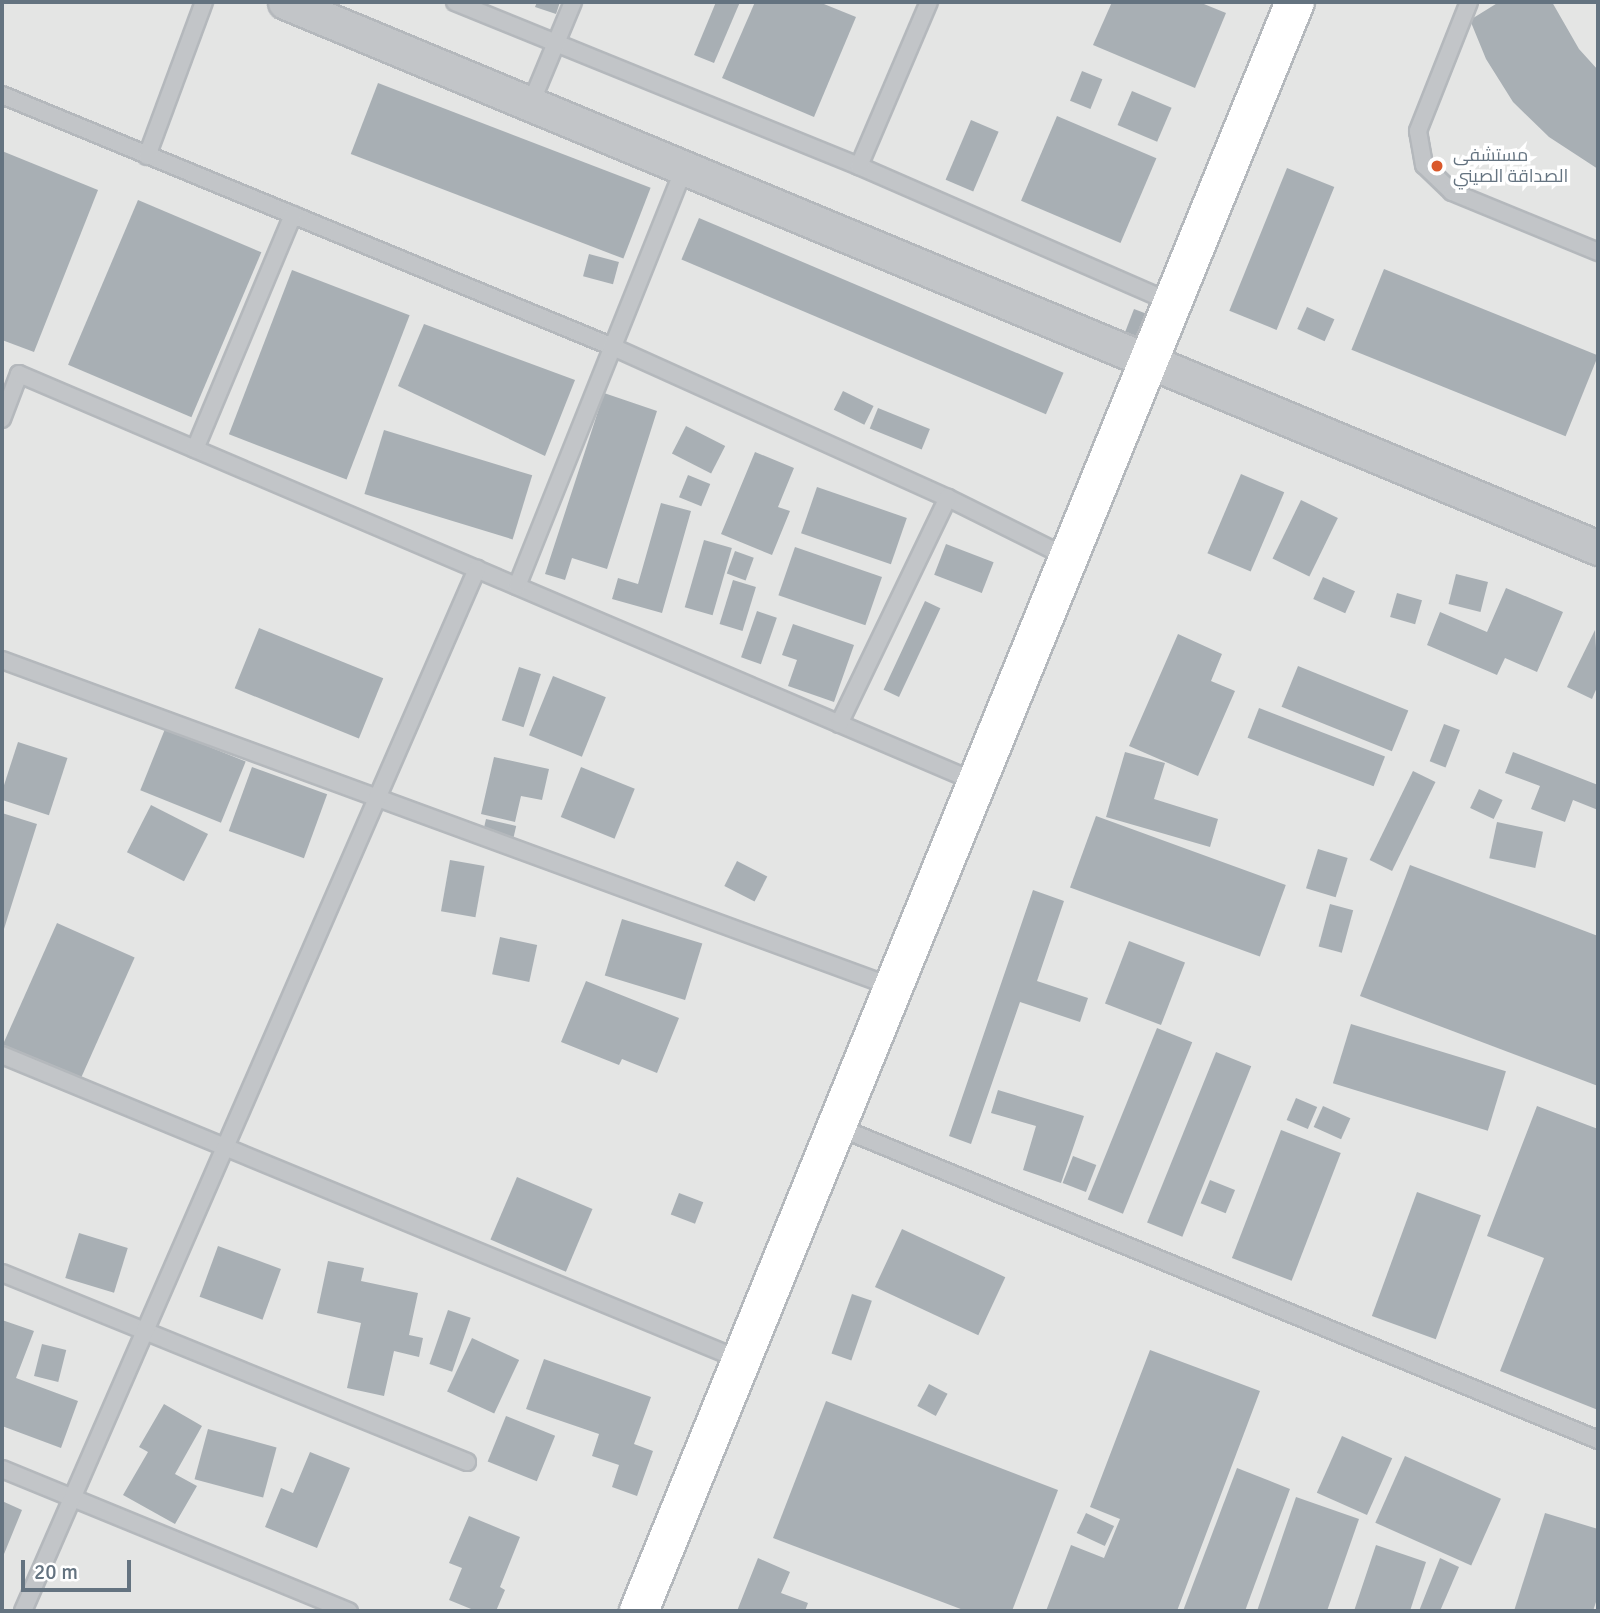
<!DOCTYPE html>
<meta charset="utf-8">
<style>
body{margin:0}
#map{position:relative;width:1600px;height:1613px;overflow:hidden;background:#f4f4f0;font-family:Signika,Cairo,sans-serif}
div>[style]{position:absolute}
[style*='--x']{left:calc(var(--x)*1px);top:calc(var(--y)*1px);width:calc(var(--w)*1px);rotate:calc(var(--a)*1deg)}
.built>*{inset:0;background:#e4e5e4;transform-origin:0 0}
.building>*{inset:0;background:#a8afb4;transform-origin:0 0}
.roads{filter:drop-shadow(2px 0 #b4b8bc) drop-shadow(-2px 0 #b4b8bc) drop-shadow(0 2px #b4b8bc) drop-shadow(0 -2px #b4b8bc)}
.lane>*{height:16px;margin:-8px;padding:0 8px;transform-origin:8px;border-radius:8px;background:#c2c5c8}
.street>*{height:33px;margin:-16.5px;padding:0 16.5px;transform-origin:16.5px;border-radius:16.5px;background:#c2c5c8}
.secondary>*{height:38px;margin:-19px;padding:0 19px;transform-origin:19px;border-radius:19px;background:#fff}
.dots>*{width:19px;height:19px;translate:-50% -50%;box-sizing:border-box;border:4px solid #fff;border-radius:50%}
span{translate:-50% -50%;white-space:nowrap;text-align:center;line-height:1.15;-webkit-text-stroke:7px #fff;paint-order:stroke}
.poi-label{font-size:18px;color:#647380}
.left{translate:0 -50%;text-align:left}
.frame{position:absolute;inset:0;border:4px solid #647380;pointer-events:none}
.scale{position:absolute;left:21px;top:1560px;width:110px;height:32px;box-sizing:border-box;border:4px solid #647380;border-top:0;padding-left:9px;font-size:21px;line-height:24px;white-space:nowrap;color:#647380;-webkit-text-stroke:5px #fff;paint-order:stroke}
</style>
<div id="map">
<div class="built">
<i style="left:2px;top:2px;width:1596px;height:1609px"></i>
</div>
<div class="building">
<i style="clip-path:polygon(537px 2px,560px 2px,556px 14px,535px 7px)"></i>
<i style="clip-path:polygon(716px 2px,740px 2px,714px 63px,694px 55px)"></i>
<i style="clip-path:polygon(755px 2px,819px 2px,856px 17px,814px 117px,722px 78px)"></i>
<i style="clip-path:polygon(1112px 2px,1199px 2px,1226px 13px,1195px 88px,1093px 45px)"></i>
<i style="clip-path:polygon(1499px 2px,1552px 2px,1579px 49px,1598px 70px,1598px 169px,1549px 137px,1513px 102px,1486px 59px,1470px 20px)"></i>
<i style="left:1082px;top:71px;width:22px;height:32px;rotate:22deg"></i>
<i style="left:378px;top:83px;width:292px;height:76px;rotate:21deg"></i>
<i style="left:1132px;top:91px;width:43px;height:37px;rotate:23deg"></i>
<i style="left:1057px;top:116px;width:108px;height:92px;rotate:23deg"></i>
<i style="left:971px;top:120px;width:30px;height:65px;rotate:23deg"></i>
<i style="clip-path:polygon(2px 151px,98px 190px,34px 352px,2px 340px)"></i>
<i style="left:1287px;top:168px;width:51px;height:154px;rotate:22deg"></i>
<i style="left:138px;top:200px;width:134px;height:179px;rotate:23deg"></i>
<i style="left:699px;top:218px;width:396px;height:45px;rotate:23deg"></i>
<i style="left:589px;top:254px;width:31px;height:23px;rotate:15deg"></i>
<i style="left:1384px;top:269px;width:231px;height:87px;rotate:22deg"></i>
<i style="left:292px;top:270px;width:126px;height:176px;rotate:21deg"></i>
<i style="left:1307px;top:307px;width:30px;height:24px;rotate:24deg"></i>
<i style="left:1134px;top:309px;width:28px;height:29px;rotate:21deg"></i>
<i style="clip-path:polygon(424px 324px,575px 380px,545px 456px,398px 386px)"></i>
<i style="left:843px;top:391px;width:34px;height:21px;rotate:26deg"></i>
<i style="clip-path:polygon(604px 393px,657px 411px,607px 569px,572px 558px,565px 580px,545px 574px)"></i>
<i style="left:878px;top:408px;width:56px;height:22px;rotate:22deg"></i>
<i style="left:686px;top:426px;width:44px;height:31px;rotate:27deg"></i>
<i style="left:384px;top:430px;width:155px;height:67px;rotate:17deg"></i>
<i style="clip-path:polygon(755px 452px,794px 468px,778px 507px,790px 511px,772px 555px,721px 534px)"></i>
<i style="left:1241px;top:474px;width:47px;height:86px;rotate:23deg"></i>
<i style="left:688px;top:475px;width:24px;height:24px;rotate:22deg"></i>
<i style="left:817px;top:487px;width:95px;height:49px;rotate:19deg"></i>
<i style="left:1301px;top:500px;width:41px;height:65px;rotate:26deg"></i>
<i style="clip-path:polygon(661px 503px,691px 511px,662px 613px,612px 599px,618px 578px,638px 584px)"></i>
<i style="left:704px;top:540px;width:29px;height:70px;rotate:16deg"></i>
<i style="left:946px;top:544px;width:51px;height:33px;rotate:21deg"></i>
<i style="left:795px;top:547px;width:92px;height:51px;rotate:19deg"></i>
<i style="left:735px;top:551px;width:20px;height:24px;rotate:20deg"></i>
<i style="left:1456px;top:574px;width:33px;height:31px;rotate:14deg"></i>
<i style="left:1323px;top:577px;width:35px;height:24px;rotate:24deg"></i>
<i style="left:733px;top:580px;width:24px;height:46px;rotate:17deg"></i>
<i style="clip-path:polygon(1506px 588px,1563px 612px,1537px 672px,1505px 658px,1497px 675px,1427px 645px,1440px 612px,1487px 632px)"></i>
<i style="left:1397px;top:593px;width:26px;height:25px;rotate:16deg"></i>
<i style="left:925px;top:601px;width:17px;height:98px;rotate:25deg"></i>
<i style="left:757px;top:611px;width:21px;height:49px;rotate:19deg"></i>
<i style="clip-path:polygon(793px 624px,854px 645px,834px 702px,788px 686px,797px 660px,782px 655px)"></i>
<i style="left:259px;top:628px;width:134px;height:65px;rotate:22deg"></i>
<i style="clip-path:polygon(1595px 630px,1598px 685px,1592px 699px,1567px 687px)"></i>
<i style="clip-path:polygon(1178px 634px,1222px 654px,1211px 681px,1235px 691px,1198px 776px,1129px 746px)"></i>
<i style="left:1298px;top:666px;width:119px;height:44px;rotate:22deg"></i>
<i style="left:519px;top:667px;width:23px;height:56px;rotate:18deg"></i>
<i style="left:553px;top:676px;width:57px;height:64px;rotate:22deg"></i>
<i style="left:1259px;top:708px;width:135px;height:32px;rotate:21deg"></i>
<i style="left:1444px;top:724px;width:17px;height:40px;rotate:21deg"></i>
<i style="left:165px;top:729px;width:87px;height:66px;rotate:22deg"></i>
<i style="left:18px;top:742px;width:52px;height:60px;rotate:18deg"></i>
<i style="clip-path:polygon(1125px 752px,1165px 763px,1154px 799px,1218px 819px,1210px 847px,1106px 817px)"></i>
<i style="clip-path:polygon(1513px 752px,1598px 785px,1598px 810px,1573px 800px,1565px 822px,1531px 809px,1540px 786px,1505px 773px)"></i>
<i style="clip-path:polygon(494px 757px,549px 769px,542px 800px,521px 796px,515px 822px,481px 814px)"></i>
<i style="left:252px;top:767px;width:80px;height:68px;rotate:20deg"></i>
<i style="left:581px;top:767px;width:58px;height:54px;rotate:22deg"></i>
<i style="left:1413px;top:771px;width:25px;height:99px;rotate:26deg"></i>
<i style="left:1479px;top:789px;width:26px;height:21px;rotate:25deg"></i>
<i style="left:151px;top:805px;width:64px;height:53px;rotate:27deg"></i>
<i style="clip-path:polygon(2px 813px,37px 824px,4px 929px,2px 928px)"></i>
<i style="left:1096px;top:816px;width:202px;height:76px;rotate:20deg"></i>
<i style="left:486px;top:819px;width:31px;height:15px;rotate:13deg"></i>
<i style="left:1497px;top:822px;width:47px;height:37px;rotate:12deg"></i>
<i style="left:1318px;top:849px;width:31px;height:41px;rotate:17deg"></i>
<i style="left:450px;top:860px;width:35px;height:52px;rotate:10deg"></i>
<i style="left:737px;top:861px;width:34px;height:28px;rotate:27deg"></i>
<i style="clip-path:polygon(1410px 865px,1598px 936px,1598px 1086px,1360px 996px)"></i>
<i style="clip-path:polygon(1033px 890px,1064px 901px,1037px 981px,1088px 998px,1080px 1022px,1020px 1002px,971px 1144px,949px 1136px)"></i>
<i style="left:1330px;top:904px;width:24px;height:44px;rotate:15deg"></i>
<i style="left:622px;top:919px;width:84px;height:59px;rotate:17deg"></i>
<i style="left:57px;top:923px;width:85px;height:133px;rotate:24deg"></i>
<i style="left:500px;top:937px;width:38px;height:38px;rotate:12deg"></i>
<i style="left:1129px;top:941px;width:60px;height:67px;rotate:21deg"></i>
<i style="clip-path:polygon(586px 981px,679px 1018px,657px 1073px,622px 1059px,619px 1065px,561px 1042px)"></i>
<i style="left:1351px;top:1024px;width:162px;height:62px;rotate:17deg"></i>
<i style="left:1157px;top:1028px;width:38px;height:185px;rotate:22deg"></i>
<i style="left:1216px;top:1052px;width:38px;height:184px;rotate:22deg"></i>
<i style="clip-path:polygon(998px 1090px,1084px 1116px,1061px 1183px,1023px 1170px,1036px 1126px,991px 1113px)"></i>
<i style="left:1296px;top:1098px;width:23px;height:24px;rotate:23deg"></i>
<i style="left:1323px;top:1106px;width:30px;height:23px;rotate:24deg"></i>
<i style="clip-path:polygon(1537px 1106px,1598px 1129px,1598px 1410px,1500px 1371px,1544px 1258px,1487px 1236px)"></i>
<i style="left:1281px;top:1130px;width:64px;height:137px;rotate:21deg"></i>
<i style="left:1073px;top:1156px;width:25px;height:29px;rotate:21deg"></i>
<i style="left:517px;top:1177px;width:82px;height:68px;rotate:23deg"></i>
<i style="left:1210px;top:1180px;width:27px;height:25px;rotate:22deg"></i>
<i style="left:1417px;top:1192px;width:68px;height:132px;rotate:20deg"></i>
<i style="left:679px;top:1193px;width:26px;height:23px;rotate:21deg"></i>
<i style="left:902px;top:1229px;width:114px;height:64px;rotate:25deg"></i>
<i style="left:79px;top:1233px;width:51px;height:47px;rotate:17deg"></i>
<i style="left:218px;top:1246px;width:67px;height:54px;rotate:20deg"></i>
<i style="clip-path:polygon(328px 1261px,364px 1268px,361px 1281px,418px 1293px,409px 1335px,423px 1338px,419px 1357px,394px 1351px,384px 1396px,347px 1388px,361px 1323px,317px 1313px)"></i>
<i style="left:852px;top:1294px;width:21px;height:63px;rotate:19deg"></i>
<i style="left:448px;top:1310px;width:24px;height:57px;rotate:19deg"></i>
<i style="clip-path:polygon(2px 1320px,34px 1331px,16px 1378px,78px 1401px,61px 1448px,2px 1426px)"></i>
<i style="left:472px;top:1338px;width:52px;height:59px;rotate:25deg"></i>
<i style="left:42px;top:1344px;width:25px;height:33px;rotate:14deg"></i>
<i style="clip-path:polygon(1150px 1350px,1260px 1391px,1177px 1611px,1046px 1611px,1071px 1545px,1104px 1558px,1120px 1519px,1090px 1507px)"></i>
<i style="clip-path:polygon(544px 1359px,651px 1397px,634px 1444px,653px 1451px,637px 1496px,612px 1487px,619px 1465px,592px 1456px,599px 1434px,526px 1409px)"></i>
<i style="left:929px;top:1384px;width:21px;height:25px;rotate:28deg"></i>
<i style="clip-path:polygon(826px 1401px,1058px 1490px,1012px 1611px,966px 1611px,773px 1538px)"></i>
<i style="clip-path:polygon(164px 1404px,202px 1426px,175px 1474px,197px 1486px,175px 1524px,123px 1495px,148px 1452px,139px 1447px)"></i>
<i style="left:506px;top:1416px;width:53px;height:49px;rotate:22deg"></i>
<i style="left:208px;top:1429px;width:71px;height:52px;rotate:15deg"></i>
<i style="left:1342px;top:1436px;width:55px;height:62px;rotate:24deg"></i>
<i style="clip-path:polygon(310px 1452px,350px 1468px,317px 1548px,265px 1527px,281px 1488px,293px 1493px)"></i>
<i style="left:1405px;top:1456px;width:105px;height:73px;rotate:24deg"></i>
<i style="clip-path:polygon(1237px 1468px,1290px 1489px,1245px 1611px,1183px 1611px)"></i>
<i style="clip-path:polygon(1296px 1497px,1359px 1519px,1327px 1611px,1257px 1611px)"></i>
<i style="clip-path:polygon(2px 1501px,22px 1510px,2px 1559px)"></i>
<i style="left:1086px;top:1513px;width:31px;height:22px;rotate:25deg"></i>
<i style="clip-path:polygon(1545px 1513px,1598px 1529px,1598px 1596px,1593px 1611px,1514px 1611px)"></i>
<i style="clip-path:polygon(469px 1516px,520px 1537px,500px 1587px,505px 1590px,496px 1611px,476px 1611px,449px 1600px,462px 1568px,449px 1563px)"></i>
<i style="clip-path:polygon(1376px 1545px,1426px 1562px,1410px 1611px,1354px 1611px)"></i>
<i style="clip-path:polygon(758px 1558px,790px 1572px,781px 1593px,808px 1603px,805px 1611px,737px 1611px)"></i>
<i style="clip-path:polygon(1440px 1558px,1459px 1567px,1440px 1611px,1419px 1611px)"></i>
</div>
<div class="roads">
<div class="lane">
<i style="--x:455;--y:2;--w:436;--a:22.1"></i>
<i style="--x:859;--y:166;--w:343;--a:23.6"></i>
<i style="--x:1469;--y:2;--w:139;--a:111.6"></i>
<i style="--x:1418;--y:131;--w:35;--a:80"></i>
<i style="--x:1424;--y:165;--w:39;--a:44"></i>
<i style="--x:1452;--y:192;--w:158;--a:22.3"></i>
<i style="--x:2;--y:95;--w:661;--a:22.41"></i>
<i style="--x:613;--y:347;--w:367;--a:24.3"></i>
<i style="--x:948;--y:498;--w:135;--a:26.4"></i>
<i style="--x:531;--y:103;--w:109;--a:-67.4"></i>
<i style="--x:147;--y:156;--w:164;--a:-69.7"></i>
<i style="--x:859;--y:166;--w:178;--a:-66.9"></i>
<i style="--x:2;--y:419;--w:48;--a:-69.3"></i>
<i style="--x:19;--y:374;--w:1040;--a:23.09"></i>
<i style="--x:195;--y:449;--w:254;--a:-67.3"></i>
<i style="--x:517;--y:586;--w:449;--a:-68.2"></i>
<i style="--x:2;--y:660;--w:946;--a:20.16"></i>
<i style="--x:839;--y:724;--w:251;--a:-64.3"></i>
<i style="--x:2;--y:1055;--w:799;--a:22.43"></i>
<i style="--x:838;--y:1127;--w:822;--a:22.38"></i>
<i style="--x:2;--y:1273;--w:502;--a:22.12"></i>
<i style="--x:2;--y:1469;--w:375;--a:22.3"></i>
<i style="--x:23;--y:1611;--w:1137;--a:-66.46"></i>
</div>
<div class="street">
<i style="--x:285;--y:2;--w:1422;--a:22.58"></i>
</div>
<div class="secondary">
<i style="--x:639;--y:1611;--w:1738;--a:-67.82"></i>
</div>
</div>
<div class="dots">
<i style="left:1437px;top:166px;background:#da582a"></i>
</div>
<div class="poi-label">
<span class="left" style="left:1453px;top:166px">مستشفى<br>الصداقة الصيني</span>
</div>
<div class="frame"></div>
<div class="scale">20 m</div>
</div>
